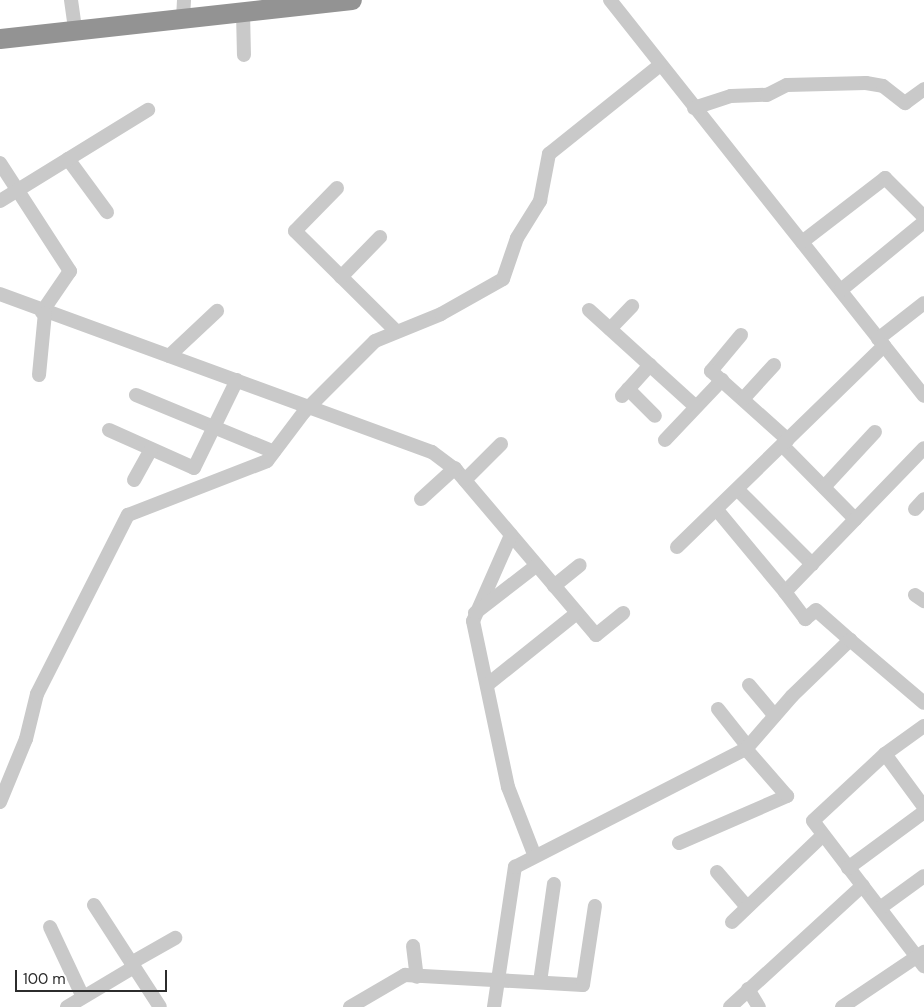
<!DOCTYPE html>
<style>
body{margin:0}
#map{position:relative;width:924px;height:1007px;overflow:hidden;background:#fff;font-family:"DM Sans",sans-serif}
div>[style]{position:absolute}
[style*='--x']{left:calc(var(--x)*1px);top:calc(var(--y)*1px);width:calc(var(--w)*1px);rotate:calc(var(--a)*1deg)}
.minor>*{height:14px;margin:-7px;padding:0 7px;transform-origin:7px;border-radius:7px;background:#c9c9c9}
.highway>*{height:20px;margin:-10px;padding:0 10px;transform-origin:10px;border-radius:10px;background:#939393}
span{translate:-50% -50%;white-space:nowrap;text-align:center;line-height:1.15;-webkit-text-stroke:5px #fff;paint-order:stroke}
.scale{position:absolute;left:15px;top:970px;width:152px;height:22px;box-sizing:border-box;border:2px solid #2c2c2c;border-top:0;padding-left:6px;font-size:15px;line-height:18px;white-space:nowrap;color:#2c2c2c;-webkit-text-stroke:4px #fff;paint-order:stroke}
</style>
<div id="map">
<div class="minor">
<i style="--x:71;--y:0;--w:30;--a:82"></i>
<i style="--x:610;--y:0;--w:505;--a:51.59"></i>
<i style="--x:243;--y:12;--w:43;--a:88.7"></i>
<i style="--x:183;--y:19;--w:19;--a:-87"></i>
<i style="--x:694;--y:108;--w:39;--a:-18"></i>
<i style="--x:731;--y:96;--w:36;--a:-2"></i>
<i style="--x:767;--y:95;--w:22;--a:-27"></i>
<i style="--x:787;--y:85;--w:79;--a:-1.5"></i>
<i style="--x:866;--y:83;--w:17;--a:10"></i>
<i style="--x:883;--y:86;--w:28;--a:38"></i>
<i style="--x:905;--y:103;--w:24;--a:-36"></i>
<i style="--x:68;--y:159;--w:66;--a:53.7"></i>
<i style="--x:0;--y:163;--w:129;--a:57.1"></i>
<i style="--x:70;--y:271;--w:50;--a:124.3"></i>
<i style="--x:337;--y:188;--w:60;--a:134.3"></i>
<i style="--x:295;--y:231;--w:141;--a:44.7"></i>
<i style="--x:0;--y:201;--w:174;--a:-31.6"></i>
<i style="--x:802;--y:242;--w:105;--a:-37.6"></i>
<i style="--x:885;--y:178;--w:55;--a:45"></i>
<i style="--x:341;--y:277;--w:56;--a:-45.7"></i>
<i style="--x:841;--y:290;--w:107;--a:-39.3"></i>
<i style="--x:0;--y:294;--w:460;--a:20.1"></i>
<i style="--x:432;--y:452;--w:31;--a:37"></i>
<i style="--x:457;--y:471;--w:215;--a:49.7"></i>
<i style="--x:596;--y:635;--w:35;--a:-39"></i>
<i style="--x:589;--y:310;--w:144;--a:42.2"></i>
<i style="--x:610;--y:329;--w:32;--a:-46"></i>
<i style="--x:741;--y:335;--w:47;--a:129.8"></i>
<i style="--x:711;--y:371;--w:103;--a:41.9"></i>
<i style="--x:878;--y:339;--w:58;--a:-38"></i>
<i style="--x:169;--y:356;--w:66;--a:-43.2"></i>
<i style="--x:39;--y:375;--w:62;--a:-84.5"></i>
<i style="--x:628;--y:389;--w:38;--a:45"></i>
<i style="--x:136;--y:395;--w:149;--a:22.4"></i>
<i style="--x:622;--y:396;--w:42;--a:-47.9"></i>
<i style="--x:743;--y:399;--w:46;--a:-47.6"></i>
<i style="--x:109;--y:430;--w:93;--a:24.1"></i>
<i style="--x:194;--y:468;--w:98;--a:-64"></i>
<i style="--x:665;--y:440;--w:83;--a:-46.5"></i>
<i style="--x:783;--y:446;--w:103;--a:45.4"></i>
<i style="--x:134;--y:480;--w:35;--a:-61"></i>
<i style="--x:465;--y:480;--w:51;--a:-45"></i>
<i style="--x:824;--y:487;--w:75;--a:-47.2"></i>
<i style="--x:738;--y:490;--w:105;--a:45"></i>
<i style="--x:421;--y:499;--w:46;--a:-42.4"></i>
<i style="--x:915;--y:509;--w:13;--a:-48"></i>
<i style="--x:717;--y:510;--w:107;--a:50.3"></i>
<i style="--x:785;--y:592;--w:200;--a:-46"></i>
<i style="--x:511;--y:535;--w:94;--a:113.8"></i>
<i style="--x:473;--y:621;--w:170;--a:78.1"></i>
<i style="--x:508;--y:787;--w:72;--a:68.8"></i>
<i style="--x:677;--y:547;--w:289;--a:-44.2"></i>
<i style="--x:554;--y:586;--w:33;--a:-39"></i>
<i style="--x:785;--y:592;--w:34;--a:53"></i>
<i style="--x:805;--y:619;--w:14;--a:-39"></i>
<i style="--x:816;--y:610;--w:45;--a:41.4"></i>
<i style="--x:915;--y:595;--w:11;--a:34"></i>
<i style="--x:475;--y:613;--w:78;--a:-37.7"></i>
<i style="--x:487;--y:685;--w:115;--a:-38.7"></i>
<i style="--x:749;--y:685;--w:40;--a:50"></i>
<i style="--x:718;--y:709;--w:48;--a:51.7"></i>
<i style="--x:924;--y:726;--w:48;--a:144.3"></i>
<i style="--x:885;--y:754;--w:98;--a:137.1"></i>
<i style="--x:813;--y:821;--w:183;--a:52.6"></i>
<i style="--x:885;--y:754;--w:66;--a:53.7"></i>
<i style="--x:0;--y:802;--w:68;--a:-67.6"></i>
<i style="--x:26;--y:739;--w:46;--a:-76.3"></i>
<i style="--x:37;--y:694;--w:201;--a:-63.1"></i>
<i style="--x:128;--y:515;--w:149;--a:-21.2"></i>
<i style="--x:267;--y:461;--w:61;--a:-52.9"></i>
<i style="--x:304;--y:412;--w:100;--a:-45"></i>
<i style="--x:375;--y:341;--w:71;--a:-22.2"></i>
<i style="--x:441;--y:314;--w:71;--a:-29.4"></i>
<i style="--x:503;--y:279;--w:43;--a:-71.1"></i>
<i style="--x:517;--y:238;--w:44;--a:-58.1"></i>
<i style="--x:540;--y:201;--w:48;--a:-79.2"></i>
<i style="--x:549;--y:154;--w:142;--a:-38.7"></i>
<i style="--x:679;--y:843;--w:118;--a:-23.5"></i>
<i style="--x:787;--y:796;--w:62;--a:-131.1"></i>
<i style="--x:848;--y:868;--w:94;--a:-36.4"></i>
<i style="--x:717;--y:872;--w:46;--a:49.4"></i>
<i style="--x:94;--y:905;--w:121;--a:57.1"></i>
<i style="--x:880;--y:908;--w:54;--a:-36"></i>
<i style="--x:732;--y:922;--w:124;--a:-43.7"></i>
<i style="--x:50;--y:927;--w:77;--a:64.8"></i>
<i style="--x:413;--y:946;--w:31;--a:83"></i>
<i style="--x:131;--y:963;--w:51;--a:-29.6"></i>
<i style="--x:540;--y:982;--w:99;--a:-81.9"></i>
<i style="--x:748;--y:989;--w:21;--a:59"></i>
<i style="--x:67;--y:1007;--w:78;--a:-30.8"></i>
<i style="--x:350;--y:1007;--w:64;--a:-30.2"></i>
<i style="--x:405;--y:975;--w:178;--a:3.2"></i>
<i style="--x:583;--y:985;--w:80;--a:-81.4"></i>
<i style="--x:494;--y:1007;--w:142;--a:-81.5"></i>
<i style="--x:515;--y:867;--w:259;--a:-27.1"></i>
<i style="--x:746;--y:749;--w:70;--a:-49"></i>
<i style="--x:792;--y:696;--w:81;--a:-44"></i>
<i style="--x:850;--y:640;--w:97;--a:40.4"></i>
<i style="--x:730;--y:1007;--w:180;--a:-42.5"></i>
<i style="--x:842;--y:1007;--w:99;--a:-33.9"></i>
</div>
<div class="highway">
<i style="--x:0;--y:39;--w:354;--a:-6.3"></i>
</div>
<div class="scale">100 m</div>
</div>
